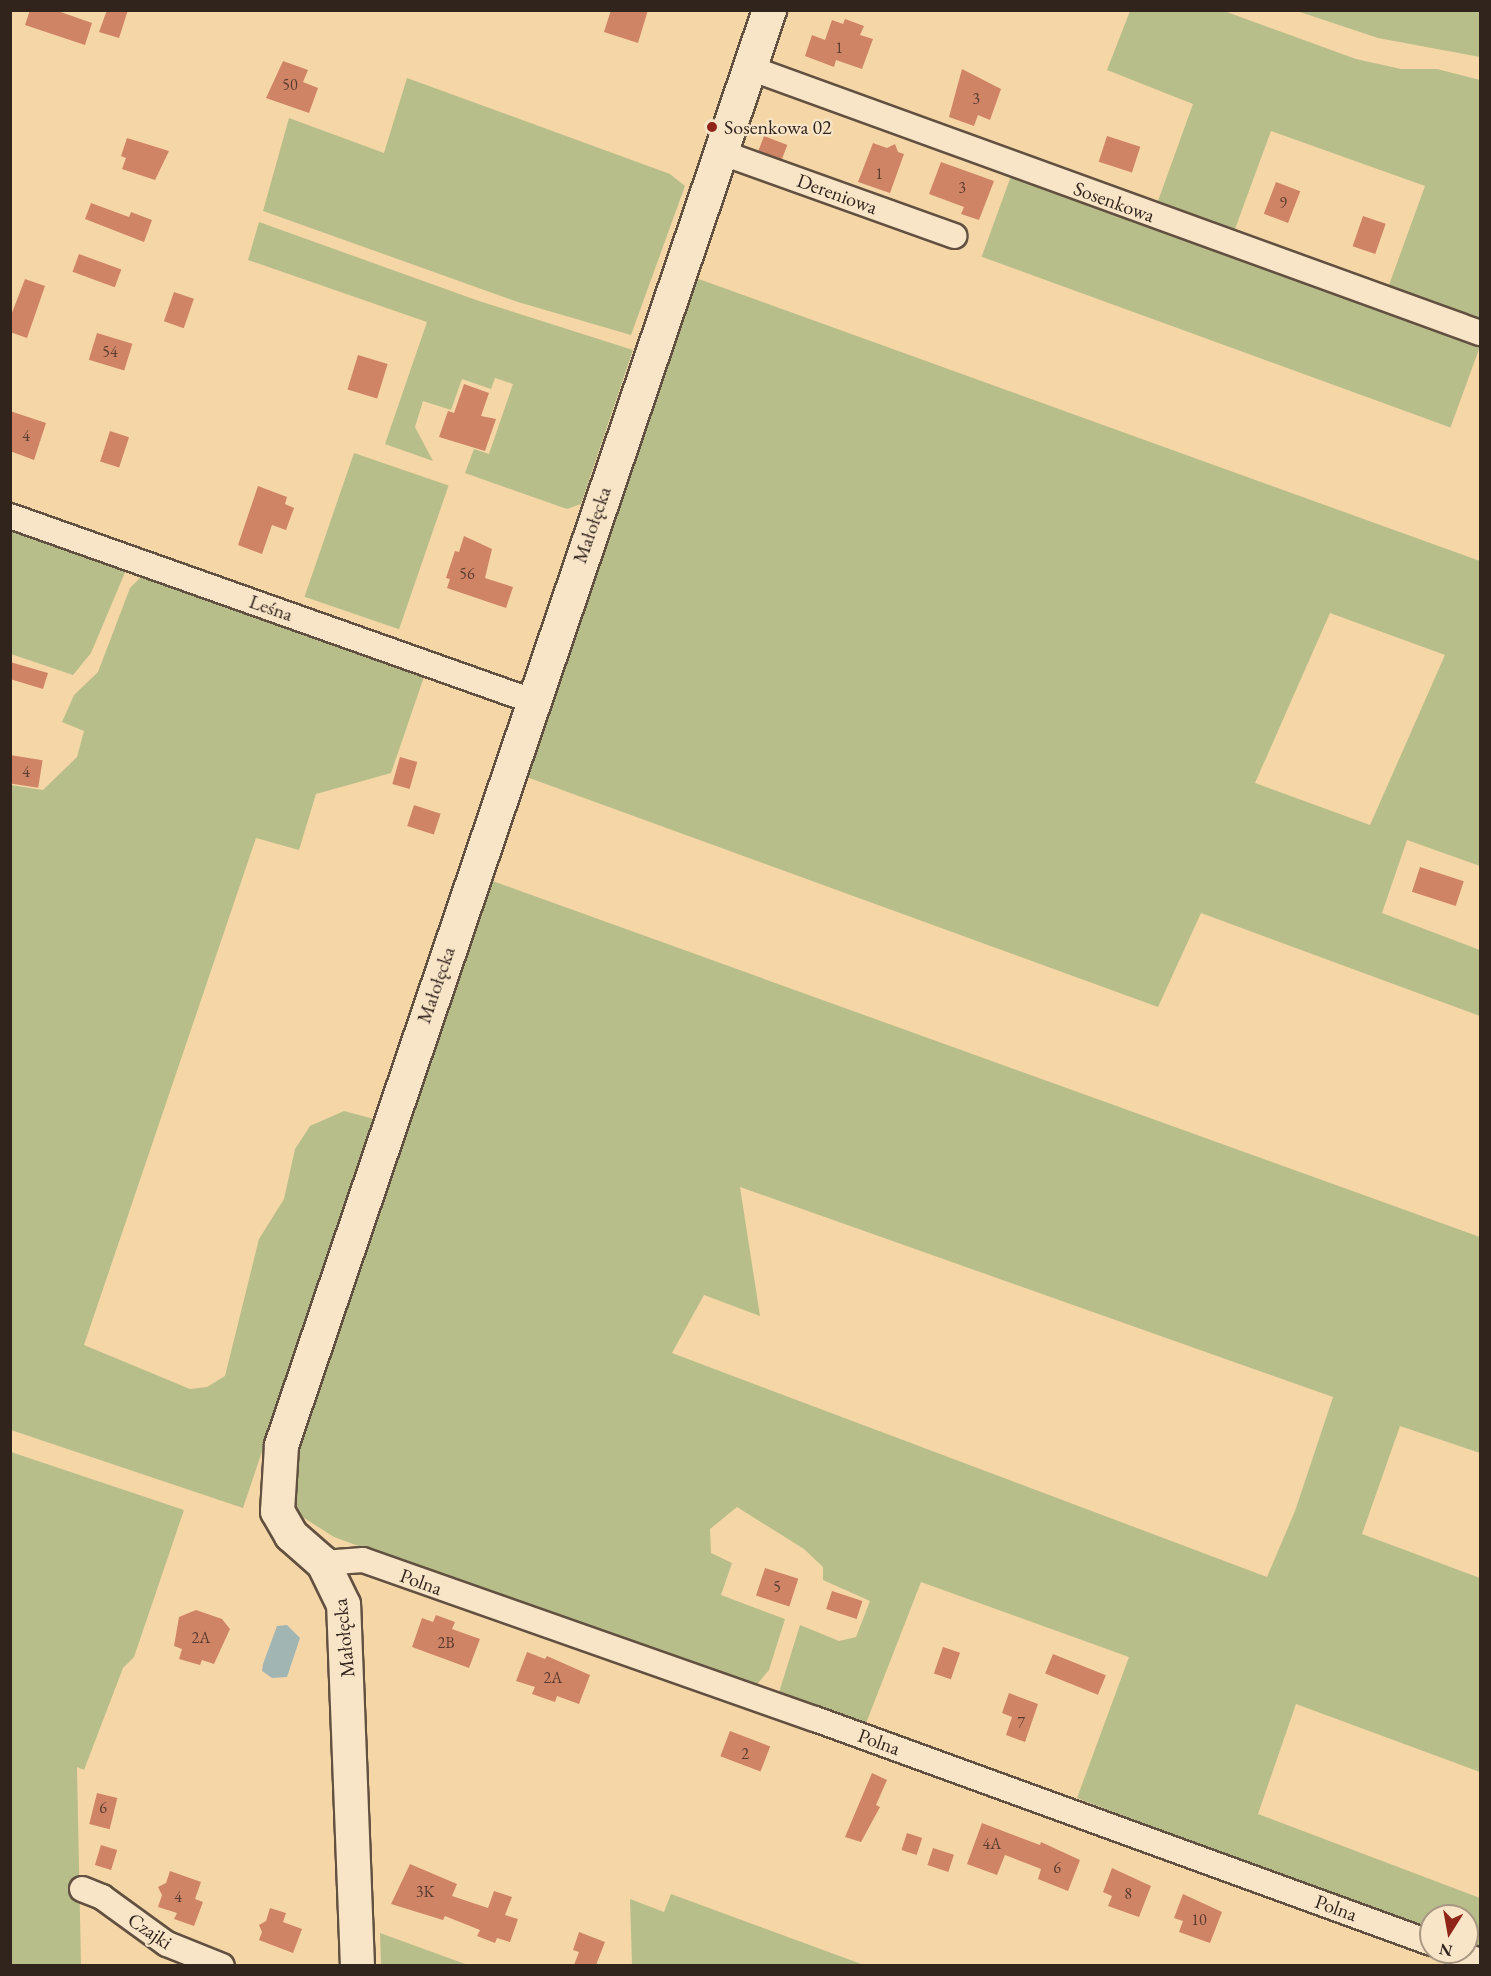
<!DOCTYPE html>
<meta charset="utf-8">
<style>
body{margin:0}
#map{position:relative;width:1491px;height:1976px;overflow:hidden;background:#f5d6a7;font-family:"EB Garamond",serif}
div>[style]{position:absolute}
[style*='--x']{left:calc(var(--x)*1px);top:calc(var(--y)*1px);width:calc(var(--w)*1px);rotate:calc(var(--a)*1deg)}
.green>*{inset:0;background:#b8be8a;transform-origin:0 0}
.water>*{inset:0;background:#a1b6b3}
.building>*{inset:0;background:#d08466;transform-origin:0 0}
.roads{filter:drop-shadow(2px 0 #625040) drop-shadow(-2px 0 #625040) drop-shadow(0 2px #625040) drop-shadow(0 -2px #625040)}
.street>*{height:24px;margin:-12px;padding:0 12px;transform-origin:12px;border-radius:12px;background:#f8e4c6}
.secondary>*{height:33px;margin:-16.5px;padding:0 16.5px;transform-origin:16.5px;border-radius:16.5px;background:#f8e4c6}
.dots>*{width:16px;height:16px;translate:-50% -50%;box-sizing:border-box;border:3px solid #f8e4c6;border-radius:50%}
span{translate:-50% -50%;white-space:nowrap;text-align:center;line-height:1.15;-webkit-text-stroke:4.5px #f8e4c6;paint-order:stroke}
.number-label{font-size:16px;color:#593c2f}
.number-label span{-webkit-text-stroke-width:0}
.poi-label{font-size:20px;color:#31241d}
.left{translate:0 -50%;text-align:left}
.street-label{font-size:20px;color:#31241d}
.frame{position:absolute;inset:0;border:12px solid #31241d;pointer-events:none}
.north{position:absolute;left:1419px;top:1904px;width:60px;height:60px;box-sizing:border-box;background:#f8e4c6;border:2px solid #a89782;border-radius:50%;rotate:191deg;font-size:16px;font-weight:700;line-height:24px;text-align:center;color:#31241d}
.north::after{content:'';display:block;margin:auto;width:21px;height:27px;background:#8f2418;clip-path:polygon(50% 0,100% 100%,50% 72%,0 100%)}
</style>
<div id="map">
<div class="green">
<i style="clip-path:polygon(1224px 11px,1356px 59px,1401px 69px,1437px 69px,1480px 80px,1480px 318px,1389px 285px,1425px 186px,1271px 131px,1235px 229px,1158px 201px,1193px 104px,1107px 70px,1130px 11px)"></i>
<i style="clip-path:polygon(1297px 11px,1480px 11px,1480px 57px,1378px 38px)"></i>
<i style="clip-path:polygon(407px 78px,670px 174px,685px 186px,631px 335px,518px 302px,263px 211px,289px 118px,384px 153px)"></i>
<i style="left:1011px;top:176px;width:499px;height:86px;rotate:20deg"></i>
<i style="clip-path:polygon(259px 222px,479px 301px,633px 350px,581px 504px,567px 509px,465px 473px,474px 449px,489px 454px,513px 384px,495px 378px,491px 389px,462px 379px,451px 410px,423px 401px,415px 427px,433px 461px,385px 444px,427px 322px,248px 260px)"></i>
<i style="clip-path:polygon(evenodd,696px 278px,1480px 561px,1480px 866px,1407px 840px,1382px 913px,1480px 950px,1480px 1016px,1201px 913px,1158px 1007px,521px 775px,696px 278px,1330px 613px,1445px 655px,1370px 825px,1255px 783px,1330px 613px)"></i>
<i style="left:354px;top:453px;width:100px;height:152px;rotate:19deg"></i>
<i style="clip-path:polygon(11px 524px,129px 563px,91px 653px,73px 675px,11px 654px)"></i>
<i style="clip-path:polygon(146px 572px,426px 671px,391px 773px,316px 794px,299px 850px,256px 838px,84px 1345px,190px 1389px,207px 1387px,225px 1376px,259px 1239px,284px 1199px,295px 1149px,310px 1126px,344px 1111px,374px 1119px,243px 1508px,11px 1430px,11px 785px,43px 790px,77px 757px,84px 731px,62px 722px,74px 695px,98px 672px,130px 588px)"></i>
<i style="clip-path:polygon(evenodd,487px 879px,1480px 1237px,1480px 1453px,1400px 1426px,1362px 1534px,1480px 1578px,1480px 1772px,1296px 1704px,1258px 1814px,1480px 1898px,1480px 1954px,1467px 1948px,1467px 1916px,1431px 1916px,1431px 1934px,1077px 1798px,1129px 1657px,921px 1582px,863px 1731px,777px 1699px,800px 1625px,839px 1641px,856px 1637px,870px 1601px,823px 1580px,823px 1567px,804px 1549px,737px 1507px,710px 1529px,711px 1553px,732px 1563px,721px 1595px,785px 1619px,769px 1670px,752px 1690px,334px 1537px,296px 1513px,288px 1494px,288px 1466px,487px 879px,740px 1187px,1333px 1397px,1295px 1511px,1267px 1577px,672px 1353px,704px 1295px,760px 1316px,740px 1187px)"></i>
<i style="clip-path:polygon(11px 1452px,184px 1510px,134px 1657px,123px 1668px,84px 1770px,77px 1767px,81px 1965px,11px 1966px)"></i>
<i style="clip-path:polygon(671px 1894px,864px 1965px,632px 1965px,630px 1899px,664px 1912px)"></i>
<i style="clip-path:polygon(380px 1933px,468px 1965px,381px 1965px)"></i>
</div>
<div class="water">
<i style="clip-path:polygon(287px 1625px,300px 1638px,287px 1677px,272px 1678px,262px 1671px,263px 1664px,277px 1626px)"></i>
</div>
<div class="building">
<i style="clip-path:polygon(30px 10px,55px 10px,92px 23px,85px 45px,25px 25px)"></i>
<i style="clip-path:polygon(107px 10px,128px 10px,119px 38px,99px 32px)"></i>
<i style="clip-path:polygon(611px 10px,648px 10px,638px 43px,604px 32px)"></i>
<i style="clip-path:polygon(845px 19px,864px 26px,860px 35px,873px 39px,862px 69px,836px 60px,834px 67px,805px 56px,812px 35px,825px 40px,832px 20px,843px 24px)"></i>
<i style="clip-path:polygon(283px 61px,308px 70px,303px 82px,318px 88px,309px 113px,266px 98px)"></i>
<i style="clip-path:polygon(962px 69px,1001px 89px,990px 120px,978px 115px,974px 126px,949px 117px)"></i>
<i style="left:764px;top:136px;width:25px;height:16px;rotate:21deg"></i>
<i style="left:1107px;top:136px;width:35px;height:27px;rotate:18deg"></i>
<i style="clip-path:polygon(127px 138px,169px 151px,155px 180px,122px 169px,126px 158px,121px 156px)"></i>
<i style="clip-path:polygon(873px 143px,887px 148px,895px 144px,898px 152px,904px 154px,890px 193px,858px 182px)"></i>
<i style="clip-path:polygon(941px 162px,994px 181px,979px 220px,961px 214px,964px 207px,929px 194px)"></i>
<i style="left:1276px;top:182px;width:26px;height:34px;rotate:21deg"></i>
<i style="clip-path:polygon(91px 203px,129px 217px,131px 212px,152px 220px,144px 242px,85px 219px)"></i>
<i style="left:1363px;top:216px;width:24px;height:32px;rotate:19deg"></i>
<i style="left:79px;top:254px;width:45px;height:19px;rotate:20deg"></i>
<i style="clip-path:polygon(25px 279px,45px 286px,27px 338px,10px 332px,10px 318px)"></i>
<i style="left:174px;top:292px;width:21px;height:31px;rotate:19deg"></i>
<i style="left:97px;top:333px;width:37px;height:28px;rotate:17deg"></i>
<i style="left:358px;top:355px;width:31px;height:36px;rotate:17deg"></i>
<i style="clip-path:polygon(464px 384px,489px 393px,481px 416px,496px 419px,485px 451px,439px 437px,448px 411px,454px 413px)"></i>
<i style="clip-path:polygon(10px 411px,46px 423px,34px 460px,10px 451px)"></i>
<i style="left:110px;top:431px;width:20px;height:32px;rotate:18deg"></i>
<i style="clip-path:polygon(258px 486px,287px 497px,285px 504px,294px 508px,286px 530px,272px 525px,262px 554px,238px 545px)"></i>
<i style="clip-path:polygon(464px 536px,492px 549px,485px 578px,513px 587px,506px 608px,447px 588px,450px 579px,446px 578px,455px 551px,459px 552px)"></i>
<i style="clip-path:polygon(10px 662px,48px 673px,43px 689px,10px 679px)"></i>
<i style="left:10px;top:755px;width:33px;height:28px;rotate:9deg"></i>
<i style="left:400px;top:757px;width:18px;height:28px;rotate:16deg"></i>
<i style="left:414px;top:805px;width:28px;height:22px;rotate:18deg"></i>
<i style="left:1420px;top:867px;width:46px;height:26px;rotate:18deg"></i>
<i style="left:765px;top:1568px;width:35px;height:29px;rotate:18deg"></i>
<i style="left:832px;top:1591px;width:32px;height:19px;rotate:18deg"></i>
<i style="clip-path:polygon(196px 1610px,222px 1619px,230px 1629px,214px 1664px,202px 1660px,200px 1665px,179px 1659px,182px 1649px,174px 1646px,179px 1617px)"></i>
<i style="clip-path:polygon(436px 1615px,455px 1622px,452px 1629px,480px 1639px,469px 1668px,412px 1647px,422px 1618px,433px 1622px)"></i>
<i style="left:943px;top:1647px;width:18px;height:28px;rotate:19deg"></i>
<i style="clip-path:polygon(527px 1652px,545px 1659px,547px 1656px,590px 1675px,579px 1704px,557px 1696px,555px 1702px,532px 1694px,535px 1687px,516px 1681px)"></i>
<i style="left:1053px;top:1654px;width:57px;height:21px;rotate:22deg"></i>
<i style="clip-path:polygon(1009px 1693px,1038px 1704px,1025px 1742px,1006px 1735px,1012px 1717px,1002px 1713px)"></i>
<i style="left:730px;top:1731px;width:43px;height:27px;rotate:21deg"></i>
<i style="clip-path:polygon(872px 1773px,887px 1780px,876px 1805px,880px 1807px,861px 1842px,845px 1837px)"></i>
<i style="left:97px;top:1793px;width:21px;height:32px;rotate:14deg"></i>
<i style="clip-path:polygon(982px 1823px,1040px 1845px,1041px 1842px,1080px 1860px,1068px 1891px,1038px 1879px,1041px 1869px,1005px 1855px,997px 1875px,967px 1864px)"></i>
<i style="left:907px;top:1833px;width:16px;height:18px;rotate:18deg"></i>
<i style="left:101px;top:1845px;width:17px;height:21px;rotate:17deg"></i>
<i style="left:933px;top:1848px;width:22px;height:18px;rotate:18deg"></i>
<i style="clip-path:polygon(410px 1864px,457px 1884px,452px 1896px,488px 1908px,494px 1891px,512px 1897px,505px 1915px,518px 1919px,510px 1942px,497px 1938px,495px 1943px,477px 1936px,480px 1930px,445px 1916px,443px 1920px,391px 1904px)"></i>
<i style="clip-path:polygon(1112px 1868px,1151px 1886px,1139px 1917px,1108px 1906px,1112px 1896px,1103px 1892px)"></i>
<i style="clip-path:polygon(170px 1871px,201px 1882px,195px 1899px,203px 1902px,194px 1926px,174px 1919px,177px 1913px,158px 1907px,162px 1895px,158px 1887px,166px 1883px)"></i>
<i style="clip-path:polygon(1183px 1894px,1222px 1912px,1210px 1943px,1179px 1932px,1183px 1921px,1174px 1918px)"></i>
<i style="clip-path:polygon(270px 1908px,286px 1913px,283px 1922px,302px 1929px,293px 1953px,259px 1940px,262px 1932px,259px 1925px,266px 1921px)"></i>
<i style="clip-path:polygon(579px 1932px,605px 1942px,596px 1965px,574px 1965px,579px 1952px,573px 1950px)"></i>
</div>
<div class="roads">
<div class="street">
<i style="--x:750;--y:68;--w:777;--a:19.95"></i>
<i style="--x:720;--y:152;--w:249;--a:19.7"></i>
<i style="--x:10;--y:516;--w:554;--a:19.51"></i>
<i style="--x:323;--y:1563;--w:40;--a:-4.3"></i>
<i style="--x:363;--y:1560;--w:479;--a:19.4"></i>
<i style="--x:815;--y:1719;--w:655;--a:19.98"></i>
<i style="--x:82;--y:1889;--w:22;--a:22"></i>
<i style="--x:102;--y:1897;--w:80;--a:35.9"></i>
<i style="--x:167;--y:1944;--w:59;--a:21.8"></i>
<i style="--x:1455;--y:1952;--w:27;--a:20"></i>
</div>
<div class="secondary">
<i style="--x:357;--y:1966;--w:362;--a:-92.2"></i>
<i style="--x:343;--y:1604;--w:46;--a:-116"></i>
<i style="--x:323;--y:1563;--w:43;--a:-138.8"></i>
<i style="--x:291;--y:1535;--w:28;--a:-120"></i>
<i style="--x:277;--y:1511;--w:66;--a:-86.5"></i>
<i style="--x:281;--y:1445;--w:1516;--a:-71.22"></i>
</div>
</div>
<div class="dots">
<i style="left:712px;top:127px;background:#8f2418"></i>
</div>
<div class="number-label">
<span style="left:839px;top:48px">1</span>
<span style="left:290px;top:85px">50</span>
<span style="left:976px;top:99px">3</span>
<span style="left:879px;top:174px">1</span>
<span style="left:962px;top:188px">3</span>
<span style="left:1283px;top:203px">9</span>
<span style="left:110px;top:352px">54</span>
<span style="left:26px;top:436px">4</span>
<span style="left:467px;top:574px">56</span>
<span style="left:26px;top:772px">4</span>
<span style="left:777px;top:1587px">5</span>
<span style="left:201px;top:1638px">2A</span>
<span style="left:446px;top:1643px">2B</span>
<span style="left:553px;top:1678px">2A</span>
<span style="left:1021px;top:1723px">7</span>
<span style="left:745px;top:1754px">2</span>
<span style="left:103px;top:1808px">6</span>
<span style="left:992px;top:1844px">4A</span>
<span style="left:1057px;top:1868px">6</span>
<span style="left:425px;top:1892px">3K</span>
<span style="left:1128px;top:1894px">8</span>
<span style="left:178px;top:1897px">4</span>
<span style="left:1199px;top:1920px">10</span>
</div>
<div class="poi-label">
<span class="left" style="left:724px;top:127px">Sosenkowa 02</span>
</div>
<div class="street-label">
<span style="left:837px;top:194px;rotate:20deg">Dereniowa</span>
<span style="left:1114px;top:202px;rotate:20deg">Sosenkowa</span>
<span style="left:592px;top:525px;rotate:-71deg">Małołęcka</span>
<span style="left:271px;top:608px;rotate:19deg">Leśna</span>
<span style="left:436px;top:985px;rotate:-71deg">Małołęcka</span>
<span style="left:421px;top:1582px;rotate:20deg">Polna</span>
<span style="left:344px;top:1638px;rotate:-96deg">Małołęcka</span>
<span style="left:879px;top:1742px;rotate:20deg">Polna</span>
<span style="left:1336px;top:1908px;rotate:20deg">Polna</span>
<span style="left:150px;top:1931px;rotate:34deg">Czajki</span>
</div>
<div class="frame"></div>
<div class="north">N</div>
</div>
